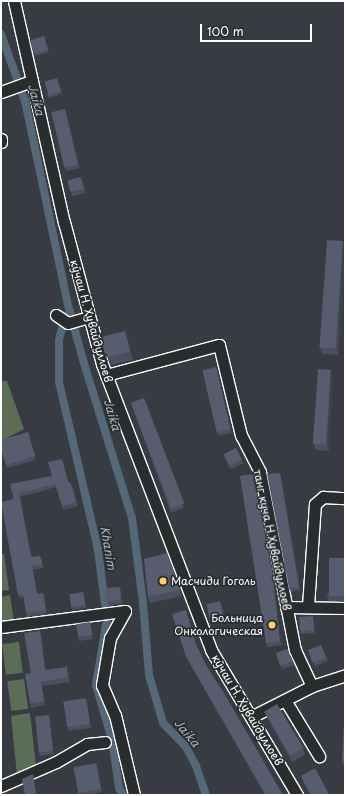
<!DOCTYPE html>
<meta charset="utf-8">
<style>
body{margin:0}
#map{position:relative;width:346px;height:796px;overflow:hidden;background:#383b41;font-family:"Playpen Sans",sans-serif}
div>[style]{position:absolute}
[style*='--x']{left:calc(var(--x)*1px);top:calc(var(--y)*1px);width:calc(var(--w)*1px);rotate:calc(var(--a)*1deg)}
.green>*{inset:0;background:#5c6d56;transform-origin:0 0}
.canal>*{height:8px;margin:-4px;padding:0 4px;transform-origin:4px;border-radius:4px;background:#546877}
.roads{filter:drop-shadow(1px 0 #fff) drop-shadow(-1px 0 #fff) drop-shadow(0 1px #fff) drop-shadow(0 -1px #fff)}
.minor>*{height:11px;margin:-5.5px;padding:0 5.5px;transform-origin:5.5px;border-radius:5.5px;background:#2a2d2e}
.wall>*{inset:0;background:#4b4f5f;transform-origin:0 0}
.shaded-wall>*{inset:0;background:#3d404d}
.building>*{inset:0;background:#575c6e;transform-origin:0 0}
.dots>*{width:11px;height:11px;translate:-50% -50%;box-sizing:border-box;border:2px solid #2a2d2e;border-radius:50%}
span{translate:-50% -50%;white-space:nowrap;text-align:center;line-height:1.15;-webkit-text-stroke:3.5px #2a2d2e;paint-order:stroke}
.street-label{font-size:11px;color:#fff}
.poi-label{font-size:11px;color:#fff}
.left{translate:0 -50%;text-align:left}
.right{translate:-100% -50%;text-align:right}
.water-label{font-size:12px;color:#aab4bb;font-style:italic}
.frame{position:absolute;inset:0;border:2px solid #fff;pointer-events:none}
.scale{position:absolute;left:200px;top:24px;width:112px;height:18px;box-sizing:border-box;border:2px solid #fff;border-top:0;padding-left:5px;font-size:12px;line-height:14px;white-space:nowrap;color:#fff;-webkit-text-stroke:3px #2a2d2e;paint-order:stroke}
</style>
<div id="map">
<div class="green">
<i style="clip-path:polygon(1px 381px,7px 381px,24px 429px,1px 441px)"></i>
<i style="clip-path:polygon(1px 554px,4px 554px,9px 590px,1px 591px)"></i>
<i style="clip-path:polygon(10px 595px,14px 621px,1px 622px,1px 597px)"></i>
<i style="left:19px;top:642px;width:31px;height:17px;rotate:83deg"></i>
<i style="left:24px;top:679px;width:30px;height:17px;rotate:82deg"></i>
<i style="clip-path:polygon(30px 713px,36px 766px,17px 774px,11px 716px)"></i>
</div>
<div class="canal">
<i style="--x:1;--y:34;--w:71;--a:70.3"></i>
<i style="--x:25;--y:101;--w:208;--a:78.1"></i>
<i style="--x:68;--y:305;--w:57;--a:74.7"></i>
<i style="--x:83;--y:360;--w:165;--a:72.8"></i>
<i style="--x:132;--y:518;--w:86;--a:82.6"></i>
<i style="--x:143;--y:603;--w:72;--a:85.2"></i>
<i style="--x:149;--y:675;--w:50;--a:73.7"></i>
<i style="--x:163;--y:723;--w:33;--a:46"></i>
<i style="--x:186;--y:747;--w:21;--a:62"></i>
<i style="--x:196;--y:766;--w:31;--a:71"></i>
<i style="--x:65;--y:316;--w:25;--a:104"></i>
<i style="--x:59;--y:340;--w:42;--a:90"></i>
<i style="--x:59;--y:382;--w:172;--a:76.9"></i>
<i style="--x:98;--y:550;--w:70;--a:82.6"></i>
<i style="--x:107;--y:619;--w:67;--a:99.5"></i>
<i style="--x:96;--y:685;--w:57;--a:73.8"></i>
<i style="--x:112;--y:740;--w:49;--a:81.7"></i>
<i style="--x:119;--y:788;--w:8;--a:60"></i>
</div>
<div class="roads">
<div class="minor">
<i style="--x:14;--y:1;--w:227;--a:77.3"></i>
<i style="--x:64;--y:222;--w:147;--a:75"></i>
<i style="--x:102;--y:364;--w:306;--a:69.1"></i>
<i style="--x:211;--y:650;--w:169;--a:59.3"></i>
<i style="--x:1;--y:92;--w:33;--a:-20"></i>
<i style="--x:1;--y:139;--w:3;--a:90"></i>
<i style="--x:56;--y:315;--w:14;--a:34"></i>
<i style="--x:68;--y:323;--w:22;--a:-16"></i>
<i style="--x:106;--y:375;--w:117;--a:-14.9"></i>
<i style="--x:219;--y:345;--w:93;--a:76.3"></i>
<i style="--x:241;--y:435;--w:42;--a:62.8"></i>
<i style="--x:260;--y:472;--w:181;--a:78.9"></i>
<i style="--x:295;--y:650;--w:40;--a:65"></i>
<i style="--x:308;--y:606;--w:102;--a:-86.1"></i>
<i style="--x:315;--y:504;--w:11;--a:-41"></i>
<i style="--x:323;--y:497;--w:22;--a:3"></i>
<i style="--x:286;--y:607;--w:59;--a:1"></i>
<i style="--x:1;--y:627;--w:125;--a:-7.4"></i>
<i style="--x:125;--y:611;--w:31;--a:119"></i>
<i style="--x:110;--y:638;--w:48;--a:99.7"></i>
<i style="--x:102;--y:685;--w:33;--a:67"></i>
<i style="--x:115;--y:715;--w:82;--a:76.6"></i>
<i style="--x:285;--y:700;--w:66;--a:58.7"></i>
<i style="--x:251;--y:717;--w:68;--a:-26.9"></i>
<i style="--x:312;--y:686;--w:35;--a:-18"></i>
<i style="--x:1;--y:786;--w:60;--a:-23.6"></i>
<i style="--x:56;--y:762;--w:36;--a:-30"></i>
<i style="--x:87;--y:744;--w:18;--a:-6"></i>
</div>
</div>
<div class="wall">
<i style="clip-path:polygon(44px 36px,49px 52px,35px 56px,34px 52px)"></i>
<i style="clip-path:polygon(57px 78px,62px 94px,48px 98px,47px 94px)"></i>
<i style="clip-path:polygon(66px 112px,80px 168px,66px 171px,65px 168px)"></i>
<i style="clip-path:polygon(82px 180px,86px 193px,72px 196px,71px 193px)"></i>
<i style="clip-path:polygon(345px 245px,345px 259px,339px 355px,323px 354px,320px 348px)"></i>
<i style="clip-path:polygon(128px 340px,133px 360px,110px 365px,107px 356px)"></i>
<i style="clip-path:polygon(216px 367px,232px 433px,218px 436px,217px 432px)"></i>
<i style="clip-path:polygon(333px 376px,329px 451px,316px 450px,313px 444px)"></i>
<i style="left:144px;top:398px;width:117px;height:14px;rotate:70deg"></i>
<i style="clip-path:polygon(28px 432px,36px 460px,7px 468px,1px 449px)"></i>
<i style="left:236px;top:448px;width:17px;height:14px;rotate:65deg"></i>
<i style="clip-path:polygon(62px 459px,68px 482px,72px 485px,78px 506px,63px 510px,56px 487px,20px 497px,32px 557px,40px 556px,42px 559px,43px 568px,33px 570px,38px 594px,43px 593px,45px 597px,47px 614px,27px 617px,26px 613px,24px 597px,19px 598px,18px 595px,14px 499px,10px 484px,52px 476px)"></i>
<i style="clip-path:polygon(280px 473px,281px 476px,301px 590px,291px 592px,289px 588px)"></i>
<i style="clip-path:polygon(254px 478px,273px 575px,282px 645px,267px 647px,266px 643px)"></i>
<i style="clip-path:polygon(167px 553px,182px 596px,150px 603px,148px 597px)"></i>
<i style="clip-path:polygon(345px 558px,345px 601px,329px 601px,327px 596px)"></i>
<i style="clip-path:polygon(120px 587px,121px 590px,123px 603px,109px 606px,107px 602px)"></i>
<i style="clip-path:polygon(83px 592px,84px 595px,86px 608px,72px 610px,71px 607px)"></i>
<i style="clip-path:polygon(221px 604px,224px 617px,210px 620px,209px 617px)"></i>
<i style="clip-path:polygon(172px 614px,196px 645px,207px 667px,283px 795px,265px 795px,187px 659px)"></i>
<i style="clip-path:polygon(314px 620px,315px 633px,301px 634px,300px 631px)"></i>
<i style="clip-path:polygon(91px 625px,93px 639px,79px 641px,78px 637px)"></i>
<i style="clip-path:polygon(40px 631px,41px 635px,46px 670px,68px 671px,70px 682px,42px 686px,45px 705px,31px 708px,30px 703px,31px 673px)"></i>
<i style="left:321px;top:645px;width:17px;height:14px;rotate:66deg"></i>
<i style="clip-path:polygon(276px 653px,293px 661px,294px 665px,282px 669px)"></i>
<i style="clip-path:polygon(87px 701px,91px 728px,68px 731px,67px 728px)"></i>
<i style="clip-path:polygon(345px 705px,345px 767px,344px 767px,342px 761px)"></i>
<i style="clip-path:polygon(264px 711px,303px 748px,305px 755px,292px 762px,267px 717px)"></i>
<i style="clip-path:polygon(50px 718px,54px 754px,40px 756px,39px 753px)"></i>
<i style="clip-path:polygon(96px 763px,98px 766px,102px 792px,86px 795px,78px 795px,77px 793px)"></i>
<i style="clip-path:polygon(301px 776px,329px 794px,330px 795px,310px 795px,303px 782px)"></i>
</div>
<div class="shaded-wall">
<i style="clip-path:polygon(65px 109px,66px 112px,80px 168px,78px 164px)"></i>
<i style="clip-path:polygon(343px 241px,345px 245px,345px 259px,339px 355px,337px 349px)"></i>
<i style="clip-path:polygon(125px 331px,128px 340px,133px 360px,130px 351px)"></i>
<i style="clip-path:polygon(216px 367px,217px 371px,232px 433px,230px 429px)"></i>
<i style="clip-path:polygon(331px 370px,333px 376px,329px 451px,327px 444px)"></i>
<i style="clip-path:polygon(280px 473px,281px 476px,301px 590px,299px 587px)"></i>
<i style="clip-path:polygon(253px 474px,254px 478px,273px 575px,282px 645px,280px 641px)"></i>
<i style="clip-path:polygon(19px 493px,20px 497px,33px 561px,31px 557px)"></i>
<i style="clip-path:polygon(32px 566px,33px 570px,39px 597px,37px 594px)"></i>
<i style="clip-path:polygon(120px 587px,121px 590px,123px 603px,121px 600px)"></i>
<i style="clip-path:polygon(83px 592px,84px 595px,86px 608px,85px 605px)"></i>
<i style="clip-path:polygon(43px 593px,45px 597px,47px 614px,46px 611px)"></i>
<i style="clip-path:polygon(313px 616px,314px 620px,315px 633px,314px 630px)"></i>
<i style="clip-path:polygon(90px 622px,91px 625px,93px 639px,92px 635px)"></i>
<i style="clip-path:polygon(40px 631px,41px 635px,47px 675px,45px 670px)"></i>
<i style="clip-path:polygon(67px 667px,68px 671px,70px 682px,68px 677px)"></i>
<i style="clip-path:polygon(86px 698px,87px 701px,91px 728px,90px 724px)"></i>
<i style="clip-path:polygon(49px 715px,50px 718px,54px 754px,53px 751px)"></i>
<i style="clip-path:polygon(96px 763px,98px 766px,102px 792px,101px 789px)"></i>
<i style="clip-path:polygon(33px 774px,34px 779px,37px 795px,36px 795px)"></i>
</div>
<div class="building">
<i style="left:44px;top:36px;width:14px;height:15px;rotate:73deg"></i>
<i style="left:57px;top:78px;width:14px;height:13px;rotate:73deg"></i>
<i style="left:65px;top:109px;width:57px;height:14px;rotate:77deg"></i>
<i style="left:81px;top:177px;width:12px;height:14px;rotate:76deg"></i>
<i style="left:327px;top:240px;width:16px;height:108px;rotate:4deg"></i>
<i style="left:125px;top:331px;width:21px;height:25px;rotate:76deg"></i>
<i style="left:216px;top:367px;width:64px;height:14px;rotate:77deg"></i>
<i style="left:318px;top:369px;width:13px;height:75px;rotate:4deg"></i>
<i style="left:144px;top:398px;width:113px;height:14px;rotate:69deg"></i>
<i style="clip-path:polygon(28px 432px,35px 456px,6px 465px,1px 449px,1px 440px)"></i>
<i style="left:236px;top:448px;width:13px;height:14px;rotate:63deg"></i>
<i style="clip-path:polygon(62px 459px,68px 482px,70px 482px,76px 502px,62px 506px,55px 484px,19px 493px,31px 557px,40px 556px,42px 565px,32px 566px,37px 594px,43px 593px,46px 611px,26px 613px,23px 594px,18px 595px,1px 502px,14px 499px,10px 484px,52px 476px,48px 462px)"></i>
<i style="clip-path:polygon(280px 473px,299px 587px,289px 588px,267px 474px)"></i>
<i style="clip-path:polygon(253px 474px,272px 571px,280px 641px,266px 643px,240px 476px)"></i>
<i style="clip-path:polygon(167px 553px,180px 590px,148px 597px,144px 559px)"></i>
<i style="left:329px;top:558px;width:16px;height:38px"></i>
<i style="left:120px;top:587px;width:13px;height:15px;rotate:86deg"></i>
<i style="left:83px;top:592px;width:13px;height:14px;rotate:81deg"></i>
<i style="left:220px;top:601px;width:13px;height:14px;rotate:77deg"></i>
<i style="clip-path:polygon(186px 610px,196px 644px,207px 667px,224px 693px,283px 795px,266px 795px,186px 656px,172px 614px)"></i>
<i style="left:313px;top:616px;width:14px;height:14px;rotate:86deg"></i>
<i style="left:90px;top:622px;width:13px;height:14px;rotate:81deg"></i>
<i style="clip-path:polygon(40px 631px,45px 670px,67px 667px,68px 677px,41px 682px,44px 701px,30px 703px,25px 674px,31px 673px,24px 633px)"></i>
<i style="left:321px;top:645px;width:14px;height:14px;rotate:69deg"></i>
<i style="clip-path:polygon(287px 649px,293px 661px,280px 666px,276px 653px)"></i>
<i style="left:86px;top:698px;width:26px;height:23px;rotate:81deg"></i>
<i style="left:277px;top:704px;width:51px;height:15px;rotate:59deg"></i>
<i style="clip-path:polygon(345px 705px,345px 761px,342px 761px)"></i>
<i style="left:49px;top:715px;width:36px;height:14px;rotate:84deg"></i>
<i style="left:96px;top:763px;width:26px;height:23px;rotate:79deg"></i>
<i style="clip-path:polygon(315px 768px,329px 794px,327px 795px,312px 795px,301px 776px)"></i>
<i style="clip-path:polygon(33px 774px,36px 795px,25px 795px,22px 779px)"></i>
</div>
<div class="dots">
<i style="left:163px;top:581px;background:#ffd166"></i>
<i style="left:272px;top:625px;background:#ffd166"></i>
</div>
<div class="street-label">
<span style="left:91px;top:321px;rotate:74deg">кӯчаи Н. Ҳувайдуллоев</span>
<span style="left:272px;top:540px;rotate:78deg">танг куча Н.Ҳувайдуллоев</span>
<span style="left:247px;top:710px;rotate:59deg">кӯчаи Н. Ҳувайдуллоев</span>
</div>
<div class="poi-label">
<span class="left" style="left:171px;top:581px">Масчиди Гоголь</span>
<span class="right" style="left:263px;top:625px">Больница<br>Онкологическая</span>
</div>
<div class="water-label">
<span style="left:36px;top:100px;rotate:75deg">Jaika</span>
<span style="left:112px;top:415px;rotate:73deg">Jaika</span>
<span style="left:108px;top:548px;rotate:80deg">Khanim</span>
<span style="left:187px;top:733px;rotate:50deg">Jaika</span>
</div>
<div class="frame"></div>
<div class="scale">100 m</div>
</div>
